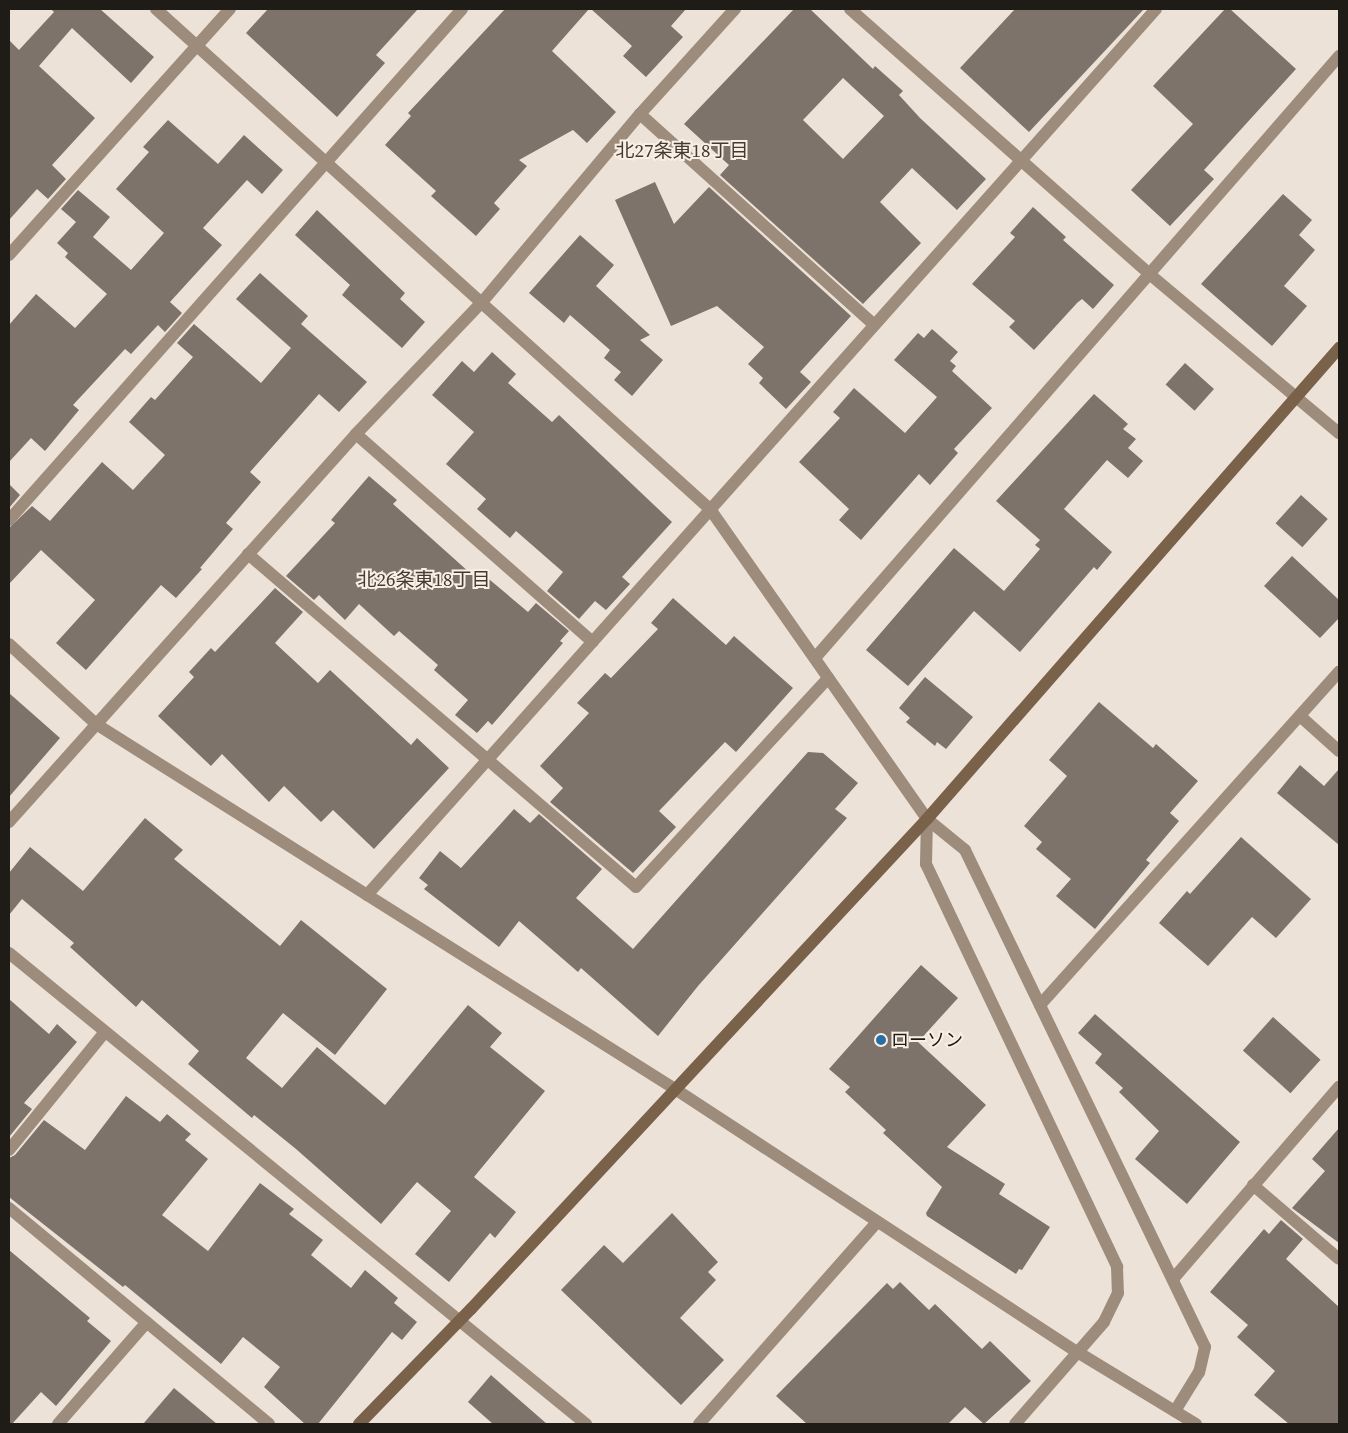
<!DOCTYPE html>
<meta charset="utf-8">
<style>
body{margin:0}
#map{position:relative;width:1348px;height:1433px;overflow:hidden;background:#ede2d7;font-family:"Source Serif 4","Noto Sans JP",serif}
div>[style]{position:absolute}
[style*='--x']{left:calc(var(--x)*1px);top:calc(var(--y)*1px);width:calc(var(--w)*1px);rotate:calc(var(--a)*1deg)}
.building>*{inset:0;background:#7d736a;transform-origin:0 0}
.lane>*{height:12px;margin:-6px;padding:0 6px;transform-origin:6px;border-radius:6px;background:#9d8c7c}
.street>*{height:12px;margin:-6px;padding:0 6px;transform-origin:6px;border-radius:6px;background:#9d8c7c}
.secondary>*{height:12px;margin:-6px;padding:0 6px;transform-origin:6px;border-radius:6px;background:#7a624a}
.dots>*{width:14px;height:14px;translate:-50% -50%;box-sizing:border-box;border:2px solid #faefe4;border-radius:50%}
span{translate:-50% -50%;white-space:nowrap;text-align:center;line-height:1.15;-webkit-text-stroke:4px #faefe4;paint-order:stroke}
.poi-label{font-size:18px;color:#1f1b17}
.left{translate:0 -50%;text-align:left}
.neighbourhood-label{font-size:19px;color:#433a32}
.frame{position:absolute;inset:0;border:10px solid #1f1b17;pointer-events:none}
</style>
<div id="map">
<div class="building">
<i style="clip-path:polygon(51px 9px,100px 9px,154px 57px,131px 83px,72px 28px,39px 66px,95px 118px,52px 165px,66px 179px,48px 199px,37px 189px,9px 220px,9px 40px,19px 50px,54px 12px)"></i>
<i style="clip-path:polygon(268px 9px,418px 9px,376px 55px,385px 63px,337px 117px,246px 33px)"></i>
<i style="clip-path:polygon(505px 9px,589px 9px,552px 51px,616px 112px,587px 143px,573px 130px,519px 160px,527px 166px,494px 203px,500px 209px,476px 236px,431px 196px,436px 191px,385px 145px,411px 116px,408px 113px)"></i>
<i style="clip-path:polygon(591px 9px,686px 9px,671px 26px,683px 37px,646px 77px,623px 56px,632px 46px)"></i>
<i style="clip-path:polygon(evenodd,794px 9px,810px 9px,873px 69px,875px 66px,903px 91px,899px 95px,920px 118px,986px 179px,957px 210px,912px 168px,880px 202px,921px 243px,863px 304px,720px 175px,729px 165px,684px 124px,794px 9px,843px 78px,884px 116px,843px 159px,803px 120px,843px 78px)"></i>
<i style="clip-path:polygon(1015px 9px,1144px 9px,1029px 132px,960px 68px)"></i>
<i style="clip-path:polygon(1225px 9px,1230px 9px,1296px 69px,1204px 170px,1214px 179px,1170px 226px,1131px 190px,1193px 124px,1153px 86px)"></i>
<i style="clip-path:polygon(168px 120px,218px 164px,244px 135px,283px 170px,262px 194px,247px 180px,203px 228px,222px 245px,170px 302px,182px 313px,165px 332px,158px 325px,131px 354px,125px 349px,73px 405px,79px 410px,45px 451px,31px 438px,9px 462px,9px 325px,36px 294px,75px 328px,107px 294px,65px 257px,68px 253px,57px 243px,76px 222px,61px 209px,78px 190px,110px 217px,93px 237px,131px 270px,164px 233px,116px 189px,149px 152px,143px 147px)"></i>
<i style="clip-path:polygon(655px 182px,674px 224px,709px 187px,851px 316px,800px 372px,811px 382px,786px 409px,759px 383px,763px 378px,748px 364px,764px 347px,717px 306px,671px 326px,615px 200px)"></i>
<i style="clip-path:polygon(1283px 194px,1312px 220px,1299px 235px,1315px 250px,1284px 286px,1307px 306px,1272px 346px,1201px 284px)"></i>
<i style="clip-path:polygon(1033px 207px,1066px 237px,1063px 240px,1114px 285px,1093px 309px,1082px 299px,1077px 303px,1034px 350px,1009px 327px,1015px 321px,972px 284px,1015px 237px,1010px 233px)"></i>
<i style="clip-path:polygon(317px 210px,405px 293px,400px 299px,425px 322px,402px 348px,342px 295px,350px 285px,295px 235px)"></i>
<i style="clip-path:polygon(580px 235px,614px 265px,596px 286px,650px 335px,640px 340px,663px 360px,632px 396px,614px 380px,621px 372px,604px 358px,610px 350px,570px 315px,564px 323px,529px 293px)"></i>
<i style="clip-path:polygon(260px 273px,308px 316px,301px 324px,367px 382px,339px 412px,319px 394px,250px 472px,261px 482px,226px 523px,233px 529px,200px 568px,202px 569px,176px 598px,161px 585px,86px 670px,56px 643px,95px 600px,41px 550px,9px 584px,9px 528px,32px 506px,50px 521px,102px 462px,133px 490px,165px 455px,129px 422px,151px 397px,155px 400px,193px 357px,177px 343px,194px 324px,261px 383px,291px 348px,236px 299px)"></i>
<i style="clip-path:polygon(932px 329px,958px 352px,950px 361px,956px 366px,952px 371px,992px 408px,954px 449px,958px 453px,930px 485px,919px 474px,861px 540px,839px 520px,849px 509px,799px 462px,840px 418px,833px 412px,854px 388px,905px 433px,937px 397px,894px 360px,918px 333px,924px 338px)"></i>
<i style="clip-path:polygon(492px 352px,516px 374px,508px 383px,552px 422px,559px 415px,672px 522px,622px 577px,630px 584px,606px 610px,595px 601px,579px 619px,547px 591px,563px 572px,516px 531px,510px 538px,477px 509px,486px 499px,446px 464px,474px 432px,432px 395px,462px 361px,474px 372px)"></i>
<i style="left:1185px;top:363px;width:39px;height:29px;rotate:42deg"></i>
<i style="clip-path:polygon(1094px 394px,1128px 424px,1123px 429px,1136px 439px,1128px 448px,1143px 461px,1128px 478px,1107px 460px,1064px 509px,1112px 552px,1097px 570px,1094px 567px,1020px 652px,974px 611px,908px 686px,866px 650px,954px 548px,1004px 591px,1040px 549px,1035px 545px,1040px 540px,996px 501px)"></i>
<i style="clip-path:polygon(369px 476px,397px 500px,393px 504px,479px 581px,484px 575px,528px 612px,536px 603px,569px 631px,560px 641px,563px 643px,492px 725px,488px 721px,477px 733px,455px 715px,468px 700px,434px 670px,438px 665px,399px 631px,394px 636px,359px 604px,345px 620px,319px 595px,314px 600px,286px 576px,335px 523px,331px 520px)"></i>
<i style="clip-path:polygon(9px 484px,20px 495px,9px 508px)"></i>
<i style="left:1301px;top:495px;width:36px;height:38px;rotate:42deg"></i>
<i style="clip-path:polygon(1292px 556px,1339px 600px,1339px 618px,1320px 638px,1264px 586px)"></i>
<i style="clip-path:polygon(275px 588px,303px 612px,275px 643px,318px 683px,330px 670px,411px 745px,417px 738px,449px 768px,374px 849px,333px 810px,321px 822px,284px 786px,269px 802px,222px 754px,211px 766px,158px 716px,194px 677px,189px 672px,211px 648px,215px 652px)"></i>
<i style="clip-path:polygon(673px 598px,726px 645px,734px 636px,793px 688px,736px 752px,725px 742px,659px 811px,676px 827px,633px 873px,550px 802px,563px 788px,540px 766px,589px 713px,577px 703px,605px 673px,611px 678px,658px 629px,651px 623px)"></i>
<i style="clip-path:polygon(925px 677px,973px 717px,946px 749px,937px 742px,935px 746px,906px 722px,910px 718px,899px 708px)"></i>
<i style="clip-path:polygon(9px 693px,60px 738px,9px 797px)"></i>
<i style="clip-path:polygon(1099px 702px,1153px 748px,1156px 744px,1198px 781px,1170px 813px,1179px 821px,1146px 860px,1150px 863px,1095px 929px,1056px 896px,1071px 879px,1036px 849px,1042px 842px,1024px 826px,1067px 776px,1049px 760px)"></i>
<i style="clip-path:polygon(808px 752px,823px 753px,858px 783px,835px 809px,847px 818px,698px 986px,658px 1036px,581px 968px,578px 972px,519px 921px,499px 947px,424px 889px,428px 885px,419px 878px,440px 851px,461px 868px,514px 809px,530px 823px,539px 814px,602px 869px,576px 898px,633px 949px)"></i>
<i style="clip-path:polygon(1300px 765px,1324px 786px,1339px 769px,1339px 845px,1277px 793px)"></i>
<i style="clip-path:polygon(145px 818px,183px 850px,174px 859px,280px 946px,301px 920px,387px 989px,335px 1055px,283px 1013px,246px 1058px,282px 1088px,317px 1047px,385px 1105px,468px 1005px,502px 1033px,490px 1047px,545px 1091px,474px 1177px,516px 1212px,495px 1238px,490px 1233px,449px 1282px,415px 1254px,451px 1211px,417px 1182px,381px 1224px,296px 1149px,254px 1115px,252px 1118px,188px 1064px,199px 1051px,142px 1000px,136px 1007px,70px 947px,74px 943px,22px 899px,9px 915px,9px 873px,30px 847px,83px 891px)"></i>
<i style="clip-path:polygon(1241px 837px,1311px 899px,1276px 938px,1252px 917px,1208px 966px,1159px 923px,1187px 891px,1190px 894px)"></i>
<i style="clip-path:polygon(921px 965px,958px 998px,918px 1042px,986px 1105px,947px 1147px,1005px 1184px,999px 1194px,1050px 1227px,1022px 1270px,1019px 1269px,1016px 1274px,927px 1216px,926px 1213px,942px 1187px,883px 1133px,886px 1130px,845px 1092px,850px 1087px,829px 1069px)"></i>
<i style="clip-path:polygon(9px 999px,49px 1034px,57px 1024px,77px 1042px,24px 1103px,32px 1109px,9px 1137px)"></i>
<i style="clip-path:polygon(1095px 1014px,1240px 1142px,1187px 1204px,1135px 1159px,1159px 1131px,1119px 1092px,1123px 1088px,1095px 1063px,1102px 1054px,1078px 1033px)"></i>
<i style="left:1273px;top:1017px;width:64px;height:45px;rotate:42deg"></i>
<i style="clip-path:polygon(126px 1096px,160px 1122px,167px 1114px,191px 1134px,185px 1140px,208px 1159px,162px 1215px,208px 1251px,260px 1183px,294px 1209px,289px 1214px,323px 1240px,311px 1255px,351px 1288px,365px 1270px,398px 1298px,394px 1303px,417px 1322px,402px 1340px,392px 1332px,318px 1424px,305px 1424px,264px 1387px,280px 1367px,243px 1337px,221px 1364px,125px 1285px,123px 1287px,9px 1197px,9px 1158px,15px 1155px,44px 1120px,85px 1150px)"></i>
<i style="clip-path:polygon(1339px 1128px,1339px 1243px,1292px 1208px,1325px 1171px,1312px 1159px)"></i>
<i style="clip-path:polygon(672px 1213px,718px 1262px,708px 1272px,716px 1280px,680px 1318px,724px 1360px,681px 1405px,561px 1290px,604px 1245px,623px 1263px)"></i>
<i style="clip-path:polygon(1281px 1220px,1303px 1239px,1286px 1259px,1339px 1307px,1339px 1424px,1289px 1424px,1254px 1395px,1275px 1371px,1237px 1337px,1248px 1325px,1210px 1292px,1264px 1229px,1269px 1234px)"></i>
<i style="clip-path:polygon(9px 1250px,90px 1318px,87px 1321px,111px 1341px,56px 1406px,41px 1392px,12px 1424px,9px 1424px)"></i>
<i style="clip-path:polygon(900px 1282px,929px 1310px,935px 1304px,982px 1349px,990px 1341px,1031px 1381px,984px 1424px,965px 1407px,948px 1424px,807px 1424px,776px 1396px,887px 1283px,893px 1289px)"></i>
<i style="clip-path:polygon(491px 1375px,547px 1424px,493px 1424px,468px 1402px)"></i>
<i style="clip-path:polygon(174px 1388px,217px 1424px,143px 1424px)"></i>
</div>
<div class="lane">
<i style="--x:9;--y:1150;--w:152;--a:-50.9"></i>
</div>
<div class="street">
<i style="--x:156;--y:9;--w:746;--a:42.07"></i>
<i style="--x:710;--y:509;--w:378;--a:55"></i>
<i style="--x:927;--y:819;--w:49;--a:39.2"></i>
<i style="--x:965;--y:850;--w:552;--a:64.22"></i>
<i style="--x:1205;--y:1347;--w:26;--a:103"></i>
<i style="--x:1199;--y:1372;--w:46;--a:121.6"></i>
<i style="--x:850;--y:9;--w:397;--a:41.5"></i>
<i style="--x:1147;--y:272;--w:251;--a:40"></i>
<i style="--x:640;--y:114;--w:315;--a:42"></i>
<i style="--x:9;--y:255;--w:331;--a:-48.1"></i>
<i style="--x:356;--y:434;--w:315;--a:41.3"></i>
<i style="--x:9;--y:520;--w:683;--a:-48.44"></i>
<i style="--x:248;--y:554;--w:511;--a:40.64"></i>
<i style="--x:636;--y:887;--w:284;--a:-47.4"></i>
<i style="--x:9;--y:644;--w:118;--a:42.6"></i>
<i style="--x:96;--y:724;--w:684;--a:32.23"></i>
<i style="--x:675;--y:1089;--w:483;--a:33.2"></i>
<i style="--x:1079;--y:1353;--w:137;--a:31.3"></i>
<i style="--x:815;--y:658;--w:798;--a:-48.96"></i>
<i style="--x:1300;--y:716;--w:52;--a:41.9"></i>
<i style="--x:927;--y:819;--w:45;--a:91.3"></i>
<i style="--x:926;--y:864;--w:446;--a:64.6"></i>
<i style="--x:1117;--y:1267;--w:26;--a:88"></i>
<i style="--x:1118;--y:1293;--w:32;--a:116"></i>
<i style="--x:1104;--y:1322;--w:135;--a:131.1"></i>
<i style="--x:9;--y:822;--w:521;--a:-48.19"></i>
<i style="--x:356;--y:434;--w:184;--a:-46.3"></i>
<i style="--x:483;--y:301;--w:244;--a:-50"></i>
<i style="--x:640;--y:114;--w:142;--a:-47.9"></i>
<i style="--x:367;--y:895;--w:1186;--a:-48.31"></i>
<i style="--x:9;--y:953;--w:745;--a:39.22"></i>
<i style="--x:1040;--y:1005;--w:448;--a:-48.1"></i>
<i style="--x:1253;--y:1185;--w:113;--a:40.7"></i>
<i style="--x:9;--y:1208;--w:338;--a:39.7"></i>
<i style="--x:1173;--y:1279;--w:254;--a:-49.2"></i>
<i style="--x:58;--y:1424;--w:135;--a:-48.9"></i>
<i style="--x:699;--y:1424;--w:269;--a:-48.6"></i>
</div>
<div class="secondary">
<i style="--x:359;--y:1424;--w:161;--a:-45.8"></i>
<i style="--x:471;--y:1309;--w:669;--a:-47.06"></i>
<i style="--x:927;--y:819;--w:626;--a:-48.82"></i>
</div>
<div class="dots">
<i style="left:881px;top:1040px;background:#286ea3"></i>
</div>
<div class="poi-label">
<span class="left" style="left:891px;top:1040px">ローソン</span>
</div>
<div class="neighbourhood-label">
<span style="left:682px;top:151px">北27条東18丁目</span>
<span style="left:424px;top:580px">北26条東18丁目</span>
</div>
<div class="frame"></div>
</div>
